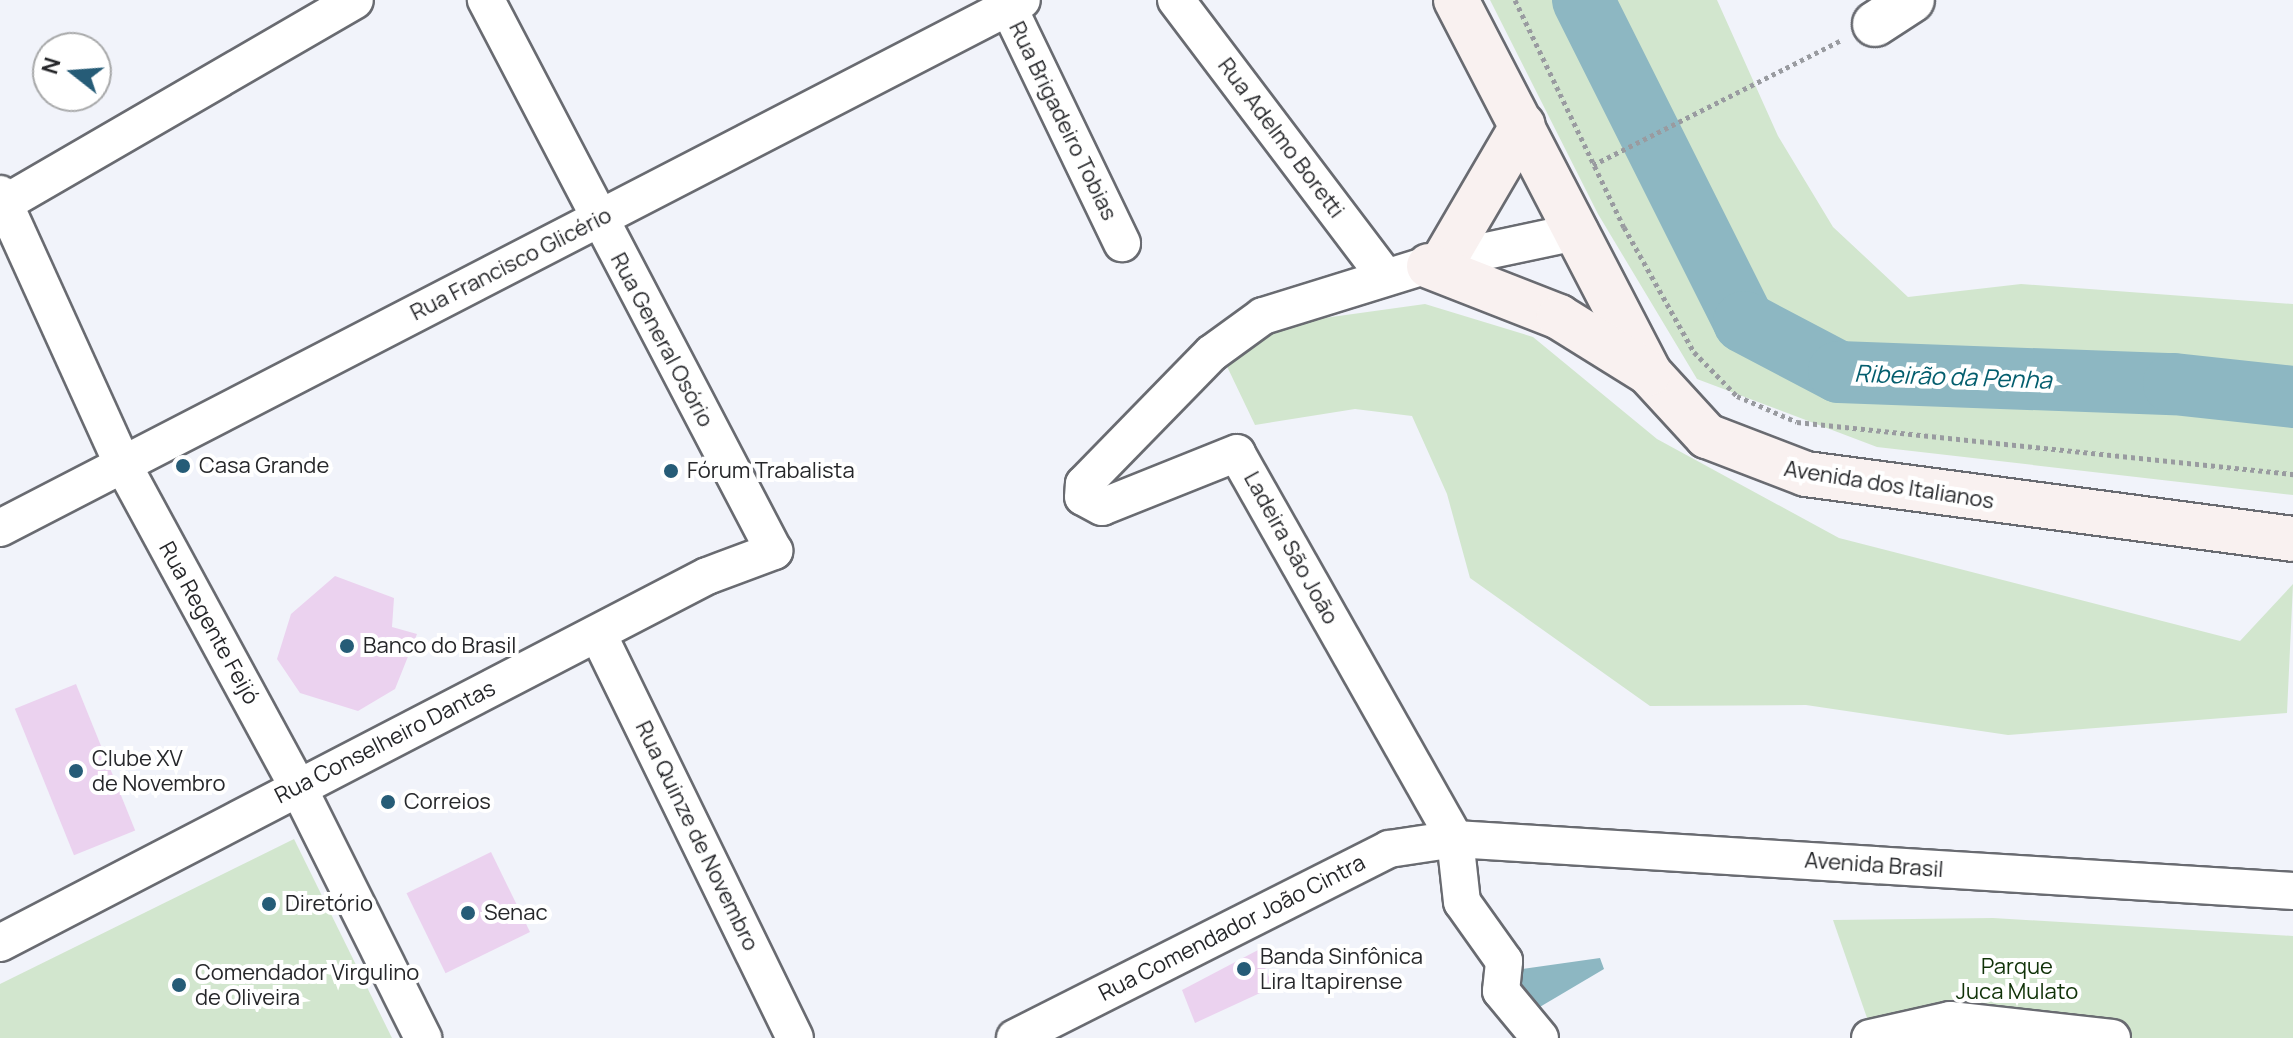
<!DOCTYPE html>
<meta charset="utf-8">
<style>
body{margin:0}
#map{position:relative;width:2293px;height:1038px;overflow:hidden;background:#f1f3fa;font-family:Manrope,sans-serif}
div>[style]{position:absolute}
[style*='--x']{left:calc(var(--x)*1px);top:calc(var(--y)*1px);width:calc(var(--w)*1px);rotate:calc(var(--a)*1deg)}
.green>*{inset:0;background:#d2e6ce}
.water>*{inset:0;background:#8db7c2}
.river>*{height:62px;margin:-31px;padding:0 31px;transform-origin:31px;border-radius:31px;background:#8db7c2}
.building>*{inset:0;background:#ebd2ef;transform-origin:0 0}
.path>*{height:5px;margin-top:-2.5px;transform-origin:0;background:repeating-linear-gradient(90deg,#999ba0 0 4px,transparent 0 8px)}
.roads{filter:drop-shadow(2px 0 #696b71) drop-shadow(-2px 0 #696b71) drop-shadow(0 2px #696b71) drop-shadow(0 -2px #696b71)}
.minor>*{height:36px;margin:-18px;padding:0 18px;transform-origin:18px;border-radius:18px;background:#fff}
.tertiary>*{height:44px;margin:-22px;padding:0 22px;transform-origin:22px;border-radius:22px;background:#fff}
.secondary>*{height:44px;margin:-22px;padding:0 22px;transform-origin:22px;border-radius:22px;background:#f9f1f0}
.dots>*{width:22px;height:22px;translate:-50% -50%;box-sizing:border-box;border:4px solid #fff;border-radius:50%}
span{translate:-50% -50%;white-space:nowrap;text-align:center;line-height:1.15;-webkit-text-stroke:8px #fff;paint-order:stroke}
.street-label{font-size:22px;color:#26272a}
.poi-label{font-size:22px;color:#26272a}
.left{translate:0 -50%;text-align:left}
.park-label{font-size:22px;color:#103208}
.water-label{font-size:24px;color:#045e6e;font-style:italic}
.north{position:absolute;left:32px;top:32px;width:80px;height:80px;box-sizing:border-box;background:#fff;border:2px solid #a8a9aa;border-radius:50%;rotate:287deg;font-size:22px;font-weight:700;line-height:32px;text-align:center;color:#26272a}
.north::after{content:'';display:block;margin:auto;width:28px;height:36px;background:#265c77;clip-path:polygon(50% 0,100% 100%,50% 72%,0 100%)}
</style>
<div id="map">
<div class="green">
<i style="clip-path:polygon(1490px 0,1717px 0,1778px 136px,1833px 227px,1908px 297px,2021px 284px,2293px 304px,2293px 495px,1877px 447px,1697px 379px,1598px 214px)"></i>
<i style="clip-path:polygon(1425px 304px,1533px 337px,1657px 439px,1839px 538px,2240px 641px,2293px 584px,2287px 713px,2008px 735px,1806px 705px,1650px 706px,1470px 578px,1447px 494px,1412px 416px,1355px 409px,1255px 425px,1222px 356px,1251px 328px)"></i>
<i style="clip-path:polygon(294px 839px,392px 1038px,0 1038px,0 984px)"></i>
<i style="clip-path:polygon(1993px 918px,2293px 936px,2293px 1038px,1874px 1038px,1833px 920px)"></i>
</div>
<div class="water">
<i style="clip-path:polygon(1600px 958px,1604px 969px,1533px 1011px,1515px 970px)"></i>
</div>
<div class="river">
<i style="--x:1583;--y:0;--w:360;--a:63.4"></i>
<i style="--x:1744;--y:322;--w:107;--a:27.8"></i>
<i style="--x:1839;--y:372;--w:335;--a:2.1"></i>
<i style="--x:2174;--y:384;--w:120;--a:6.2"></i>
</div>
<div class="building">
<i style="clip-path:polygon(335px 576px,394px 598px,392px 627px,417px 634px,395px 689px,358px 711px,300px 693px,277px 659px,291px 614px)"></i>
<i style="left:76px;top:684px;width:158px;height:66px;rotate:68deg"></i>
<i style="left:491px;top:852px;width:89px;height:94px;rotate:64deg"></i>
<i style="clip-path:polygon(1258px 950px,1273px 987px,1195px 1023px,1182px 990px)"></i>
</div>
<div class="path">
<i style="--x:1515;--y:0;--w:252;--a:64.4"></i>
<i style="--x:1624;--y:227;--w:143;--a:60.8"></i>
<i style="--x:1694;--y:352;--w:62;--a:45.7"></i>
<i style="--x:1737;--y:396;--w:65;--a:23.4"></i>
<i style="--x:1797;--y:422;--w:499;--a:6"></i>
<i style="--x:1593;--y:165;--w:279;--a:-26.7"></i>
</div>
<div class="roads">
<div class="minor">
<i style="--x:1005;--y:0;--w:270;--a:64.3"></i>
<i style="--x:1176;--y:0;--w:346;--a:52.9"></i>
<i style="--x:0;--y:194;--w:295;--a:65.6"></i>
<i style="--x:122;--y:463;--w:366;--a:61.5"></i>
<i style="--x:297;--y:785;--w:283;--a:63.5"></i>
<i style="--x:0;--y:206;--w:410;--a:-30.1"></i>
<i style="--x:0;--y:528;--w:1150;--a:-27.32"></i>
<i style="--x:598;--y:634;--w:449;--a:64"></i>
<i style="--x:0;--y:943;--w:797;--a:-27.43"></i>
<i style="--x:707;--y:576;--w:72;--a:-20.5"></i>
<i style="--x:774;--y:551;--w:622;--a:-117.6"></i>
<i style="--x:1015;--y:1038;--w:419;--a:-26.8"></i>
<i style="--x:1389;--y:849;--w:67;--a:-8.6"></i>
<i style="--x:1455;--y:839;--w:840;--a:3.55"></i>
<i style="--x:1540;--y:1038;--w:61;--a:-129.7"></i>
<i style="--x:1501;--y:991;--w:30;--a:-84"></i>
<i style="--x:1504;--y:961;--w:72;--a:-125.4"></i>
<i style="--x:1462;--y:902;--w:63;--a:-96.3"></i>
<i style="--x:1455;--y:839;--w:443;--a:-119.5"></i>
<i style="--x:1237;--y:453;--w:145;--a:158.2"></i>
<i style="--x:1102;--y:507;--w:21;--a:-152"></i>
<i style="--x:1083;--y:497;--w:13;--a:-86"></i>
<i style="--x:1084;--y:484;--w:183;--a:-45.7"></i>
<i style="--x:1212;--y:353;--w:63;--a:-36"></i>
<i style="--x:1263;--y:316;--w:189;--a:-17.2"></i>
<i style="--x:1444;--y:260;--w:139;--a:-12"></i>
<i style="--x:1870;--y:1038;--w:82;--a:-12.7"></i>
<i style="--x:1950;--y:1020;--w:163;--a:6.3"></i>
</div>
<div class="tertiary">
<i style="--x:1875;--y:24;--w:44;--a:-33"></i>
</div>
<div class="secondary">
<i style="--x:1456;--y:0;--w:420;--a:62.6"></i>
<i style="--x:1649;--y:373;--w:86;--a:47.4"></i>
<i style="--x:1707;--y:436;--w:106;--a:21"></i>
<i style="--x:1806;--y:474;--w:491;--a:7.6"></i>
<i style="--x:1444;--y:260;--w:156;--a:-59.7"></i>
<i style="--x:1429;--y:266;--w:140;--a:21.4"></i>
<i style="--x:1559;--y:317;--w:106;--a:31.9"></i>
</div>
</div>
<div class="dots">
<i style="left:183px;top:466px;background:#265c77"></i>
<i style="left:671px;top:471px;background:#265c77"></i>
<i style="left:347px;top:646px;background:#265c77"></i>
<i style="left:76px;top:771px;background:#265c77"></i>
<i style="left:388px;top:802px;background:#265c77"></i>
<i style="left:269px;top:904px;background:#265c77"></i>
<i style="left:468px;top:913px;background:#265c77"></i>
<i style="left:1244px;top:969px;background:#265c77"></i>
<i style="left:179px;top:985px;background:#265c77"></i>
</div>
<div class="street-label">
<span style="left:1063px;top:121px;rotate:64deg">Rua Brigadeiro Tobias</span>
<span style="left:1281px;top:138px;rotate:53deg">Rua Adelmo Boretti</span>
<span style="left:511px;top:264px;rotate:-27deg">Rua Francisco Glicério</span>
<span style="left:662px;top:340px;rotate:62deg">Rua General Osório</span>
<span style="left:1889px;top:485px;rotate:9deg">Avenida dos Italianos</span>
<span style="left:1291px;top:548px;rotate:61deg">Ladeira São João</span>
<span style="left:209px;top:623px;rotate:61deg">Rua Regente Feijó</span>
<span style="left:385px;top:742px;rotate:-27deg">Rua Conselheiro Dantas</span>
<span style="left:697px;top:836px;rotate:64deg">Rua Quinze de Novembro</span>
<span style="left:1874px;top:865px;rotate:4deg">Avenida Brasil</span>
<span style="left:1232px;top:928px;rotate:-27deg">Rua Comendador João Cintra</span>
</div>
<div class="poi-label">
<span class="left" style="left:199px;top:466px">Casa Grande</span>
<span class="left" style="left:687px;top:471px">Fórum Trabalista</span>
<span class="left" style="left:363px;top:646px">Banco do Brasil</span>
<span class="left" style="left:92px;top:771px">Clube XV<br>de Novembro</span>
<span class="left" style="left:404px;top:802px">Correios</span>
<span class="left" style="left:285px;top:904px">Diretório</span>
<span class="left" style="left:484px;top:913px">Senac</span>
<span class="left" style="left:1260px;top:969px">Banda Sinfônica<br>Lira Itapirense</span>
<span class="left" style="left:195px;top:985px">Comendador Virgulino<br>de Oliveira</span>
</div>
<div class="park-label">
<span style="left:2017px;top:979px">Parque<br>Juca Mulato</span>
</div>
<div class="water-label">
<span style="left:1953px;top:376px;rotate:2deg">Ribeirão da Penha</span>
</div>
<div class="north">N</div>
</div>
